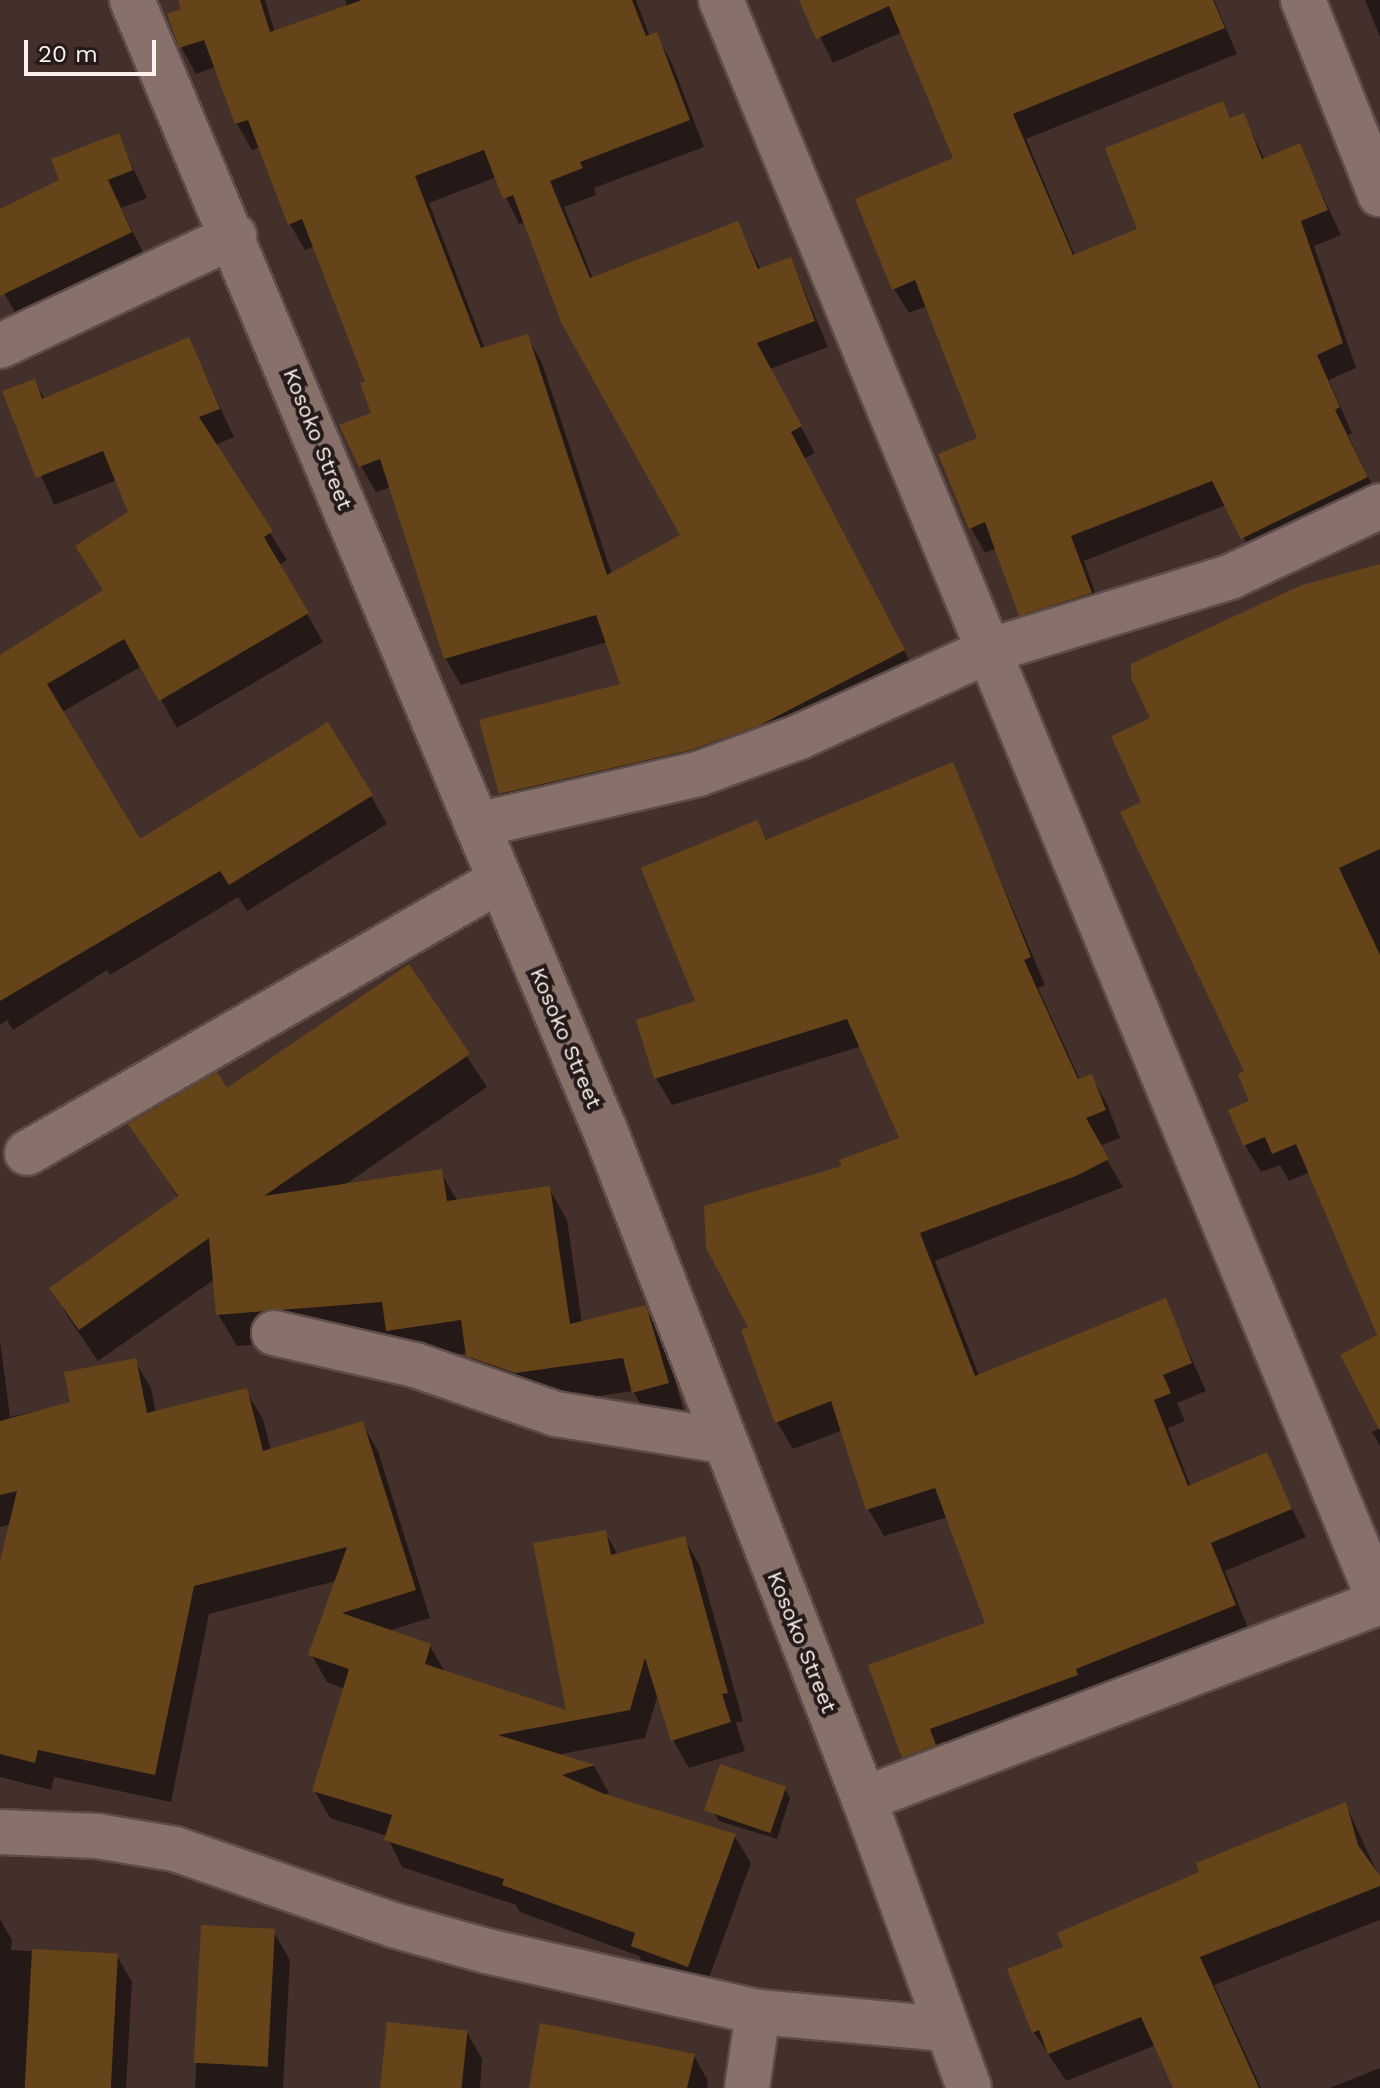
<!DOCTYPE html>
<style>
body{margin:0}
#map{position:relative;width:1380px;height:2088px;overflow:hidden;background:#44302b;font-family:"Work Sans",sans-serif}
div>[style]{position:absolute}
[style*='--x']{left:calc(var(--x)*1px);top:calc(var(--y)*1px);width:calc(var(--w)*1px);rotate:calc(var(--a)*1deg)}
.shadow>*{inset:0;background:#0007}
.building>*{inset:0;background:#65441a;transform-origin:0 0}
.roads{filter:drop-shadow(2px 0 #5d4c48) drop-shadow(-2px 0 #5d4c48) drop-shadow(0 2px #5d4c48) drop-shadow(0 -2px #5d4c48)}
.minor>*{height:44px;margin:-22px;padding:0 22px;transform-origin:22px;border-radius:22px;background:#88716b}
span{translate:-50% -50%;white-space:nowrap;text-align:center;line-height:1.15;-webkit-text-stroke:8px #241b19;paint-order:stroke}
.street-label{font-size:22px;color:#fef0ed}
.scale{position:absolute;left:24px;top:40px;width:132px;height:36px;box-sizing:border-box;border:4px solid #fef0ed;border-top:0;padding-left:10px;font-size:24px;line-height:28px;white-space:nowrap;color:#fef0ed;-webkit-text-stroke:6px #241b19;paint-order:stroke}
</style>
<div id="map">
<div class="shadow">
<i style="clip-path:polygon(evenodd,180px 0,265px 0,275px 32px,347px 6px,345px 0,636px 0,650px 37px,656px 35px,671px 61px,704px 147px,594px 188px,596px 195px,564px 207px,593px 279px,737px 223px,761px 270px,791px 259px,828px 347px,770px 369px,815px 453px,804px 459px,918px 677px,516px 820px,500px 794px,623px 685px,607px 642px,461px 685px,446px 659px,391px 487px,376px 492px,361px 466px,373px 414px,367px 383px,315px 246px,305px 250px,290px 224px,260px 147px,252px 150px,237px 124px,216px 67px,196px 74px,181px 47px,170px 15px,183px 10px,180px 0,496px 177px,519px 224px,526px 222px,682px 536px,612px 575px,542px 363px,527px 336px,485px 349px,429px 203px,496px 177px)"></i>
<i style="clip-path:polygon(802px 0,1214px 0,1237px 54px,1026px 139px,1075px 256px,1140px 230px,1222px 103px,1232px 120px,1243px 115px,1265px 160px,1299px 145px,1341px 235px,1314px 246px,1356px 368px,1329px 380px,1352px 433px,1348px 435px,1380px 501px,1257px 563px,1226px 505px,1084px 561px,1104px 618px,1035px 640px,997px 548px,985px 553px,971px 528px,979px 439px,927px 306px,909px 313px,894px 289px,955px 159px,902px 32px,833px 63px)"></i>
<i style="clip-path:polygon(1365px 0,1380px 0,1380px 37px)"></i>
<i style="clip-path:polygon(118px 135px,147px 198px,121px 208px,147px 260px,20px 321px,0 286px,0 211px,62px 181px)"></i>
<i style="clip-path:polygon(188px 339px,234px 437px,215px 445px,287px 560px,279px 565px,323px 642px,177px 728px,142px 666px,62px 712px,140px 842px,371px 796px,387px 824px,247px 911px,238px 897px,110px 975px,107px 970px,13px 1030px,7px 1020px,0 1025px,0 658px,105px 591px,131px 513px,117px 480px,54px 505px,4px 392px,34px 381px,45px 400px)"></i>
<i style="clip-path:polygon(1380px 566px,1380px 1427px,1380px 1336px,1310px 1172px,1289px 1181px,1280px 1165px,1261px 1172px,1245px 1145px,1252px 1102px,1247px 1072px,1144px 803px,1152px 719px)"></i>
<i style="clip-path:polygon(952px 765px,1045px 985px,1038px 988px,1080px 1080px,1091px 1076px,1107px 1104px,1120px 1138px,1099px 1146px,1123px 1187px,935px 1261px,979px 1376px,1165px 1300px,1206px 1391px,1177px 1403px,1185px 1421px,1168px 1428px,1191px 1487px,1266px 1455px,1306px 1537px,1225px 1571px,1250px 1633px,920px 1784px,904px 1757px,988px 1624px,948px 1517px,884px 1536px,868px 1509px,843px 1430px,793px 1449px,777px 1422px,750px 1328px,844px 1168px,902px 1139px,862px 1046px,672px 1105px,656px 1078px,697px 1002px,756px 822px,768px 842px)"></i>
<i style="clip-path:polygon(408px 967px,487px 1087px,343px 1186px,440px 1171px,458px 1202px,549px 1188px,567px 1220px,582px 1323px,645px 1307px,663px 1339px,685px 1415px,652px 1424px,633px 1391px,535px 1405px,487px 1388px,468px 1353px,407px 1363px,390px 1334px,237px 1346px,218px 1314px,215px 1279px,98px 1361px,70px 1320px,51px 1288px,178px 1198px,131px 1124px,227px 1091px)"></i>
<i style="clip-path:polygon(0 1340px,10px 1417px,72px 1403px,134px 1360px,151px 1388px,156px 1413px,246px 1391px,263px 1419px,271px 1451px,362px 1423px,378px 1451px,430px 1618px,388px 1631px,430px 1646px,445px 1672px,569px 1713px,605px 1532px,618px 1555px,684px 1538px,700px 1566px,743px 1721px,736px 1723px,745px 1751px,689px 1768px,673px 1740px,658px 1694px,645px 1738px,556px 1755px,594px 1766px,609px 1793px,601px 1795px,734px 1835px,751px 1863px,703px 1994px,649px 1974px,639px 1956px,520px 1912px,516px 1905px,402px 1867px,387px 1836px,330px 1818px,314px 1790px,345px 1689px,327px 1682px,311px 1654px,336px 1581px,209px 1614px,171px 1802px,54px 1777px,51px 1790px,0 1777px,0 1569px,11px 1524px,0 1527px)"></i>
<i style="clip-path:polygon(1380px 1428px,1380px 1446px,1372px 1432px)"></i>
<i style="clip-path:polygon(785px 1789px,790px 1798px,777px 1839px,719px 1821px,713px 1811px)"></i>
<i style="clip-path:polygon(1346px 1805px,1380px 1879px,1380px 1920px,1214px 1985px,1261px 2088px,1176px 2088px,1156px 2045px,1066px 2081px,1034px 2032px,1065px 1948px,1202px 1873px)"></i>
<i style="clip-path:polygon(0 1919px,12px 1940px,11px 1950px,117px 1956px,132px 1982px,126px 2088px,0 2088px)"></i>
<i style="clip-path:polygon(203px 1927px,273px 1931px,290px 1960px,283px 2088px,195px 2088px)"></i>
<i style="clip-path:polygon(467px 2032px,482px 2059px,480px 2088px,383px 2088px)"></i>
<i style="clip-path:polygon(694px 2056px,708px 2081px,707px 2088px,531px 2088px)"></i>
<i style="clip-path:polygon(1380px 2068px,1380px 2088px,1330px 2088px)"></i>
</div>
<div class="building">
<i style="clip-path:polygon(evenodd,178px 0,260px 0,270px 32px,362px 0,632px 0,646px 36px,657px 32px,690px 120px,580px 162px,583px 168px,550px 181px,590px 278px,738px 221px,758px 269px,791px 257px,815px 321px,757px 343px,802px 426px,791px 432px,905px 650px,758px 726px,691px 750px,499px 794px,479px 720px,620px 684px,596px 615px,444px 659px,380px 459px,359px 467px,339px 425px,371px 413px,360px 383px,365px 382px,302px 219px,288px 225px,248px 120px,235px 124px,204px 40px,179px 48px,167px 14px,181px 9px,178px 0,484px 150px,503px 199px,513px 195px,562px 324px,680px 535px,607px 575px,528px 334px,481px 348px,415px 176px,484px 150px)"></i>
<i style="clip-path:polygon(799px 0,1213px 0,1225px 28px,1013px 114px,1073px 255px,1137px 229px,1105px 148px,1223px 101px,1230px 118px,1244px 113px,1262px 159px,1300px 143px,1328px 210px,1301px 221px,1343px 343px,1317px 355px,1340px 407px,1335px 410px,1368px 477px,1241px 539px,1212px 481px,1071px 536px,1092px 593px,1019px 616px,985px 522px,969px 529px,938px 454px,977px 438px,915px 280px,892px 290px,855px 199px,953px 158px,889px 6px,816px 39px)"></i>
<i style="clip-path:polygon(119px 133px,133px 170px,108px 180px,132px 232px,0 296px,0 209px,59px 180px,51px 159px)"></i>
<i style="clip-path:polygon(189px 337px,220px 409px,199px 417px,273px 531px,264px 537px,309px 613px,159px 701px,124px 639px,47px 684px,140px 839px,328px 722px,373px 795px,229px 885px,220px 871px,0 1001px,0 655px,103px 590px,75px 546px,128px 512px,103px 451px,36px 478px,2px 391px,35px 379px,42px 399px)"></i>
<i style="clip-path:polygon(1380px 564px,1380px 849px,1339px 868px,1380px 955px,1380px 1431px,1340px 1355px,1377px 1335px,1296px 1144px,1272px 1154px,1265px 1137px,1243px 1146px,1228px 1110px,1249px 1101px,1238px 1074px,1244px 1071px,1120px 812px,1141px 802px,1111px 736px,1150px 718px,1131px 678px,1131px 664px,1302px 585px)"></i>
<i style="clip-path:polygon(953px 762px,1031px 957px,1024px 960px,1078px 1079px,1092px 1074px,1106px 1110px,1086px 1118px,1109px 1159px,1076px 1176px,920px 1233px,975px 1376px,1166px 1298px,1192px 1363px,1163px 1375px,1171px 1393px,1154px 1400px,1188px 1486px,1267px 1452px,1292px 1509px,1211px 1543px,1236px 1605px,1076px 1669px,1078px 1675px,930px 1729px,936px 1745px,902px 1758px,868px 1665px,985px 1623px,935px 1488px,866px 1510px,831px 1401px,775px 1423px,741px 1330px,748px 1327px,706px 1248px,704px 1206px,842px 1166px,839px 1160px,899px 1138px,847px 1019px,654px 1079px,636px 1020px,695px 1001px,641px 868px,757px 820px,766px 840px)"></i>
<i style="clip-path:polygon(409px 964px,470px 1054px,264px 1196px,442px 1169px,447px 1201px,550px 1186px,570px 1324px,646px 1305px,669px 1383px,632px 1393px,623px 1358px,515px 1373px,466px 1356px,461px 1320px,386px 1331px,382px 1302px,216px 1315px,209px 1238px,79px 1330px,49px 1288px,178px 1196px,128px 1124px,217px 1072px,227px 1088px)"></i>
<i style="clip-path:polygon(136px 1358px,147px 1413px,247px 1388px,263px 1451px,363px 1421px,416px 1590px,342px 1613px,431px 1644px,425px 1664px,566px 1710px,533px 1543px,606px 1530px,611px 1555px,685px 1536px,728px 1693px,722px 1694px,731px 1722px,671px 1741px,645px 1658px,630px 1710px,498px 1735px,595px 1765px,562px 1775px,604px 1794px,736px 1834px,688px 1967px,631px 1946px,635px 1933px,502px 1885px,504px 1879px,384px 1840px,392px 1815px,312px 1791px,349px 1669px,308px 1655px,347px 1547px,194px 1586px,155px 1775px,38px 1750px,35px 1763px,0 1754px,0 1561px,17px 1491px,0 1495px,0 1421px,70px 1402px,64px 1372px)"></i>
<i style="left:720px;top:1764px;width:70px;height:49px;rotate:19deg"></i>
<i style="clip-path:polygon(1346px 1802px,1358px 1845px,1380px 1876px,1380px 1886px,1200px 1957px,1259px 2088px,1173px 2088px,1141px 2017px,1048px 2054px,1039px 2030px,1032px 2033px,1007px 1969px,1063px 1947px,1057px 1933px,1199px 1872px,1196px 1863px)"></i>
<i style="left:201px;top:1925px;width:74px;height:138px;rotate:3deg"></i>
<i style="left:32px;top:1949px;width:86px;height:139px;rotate:3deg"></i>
<i style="left:387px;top:2022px;width:81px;height:66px;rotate:6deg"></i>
<i style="clip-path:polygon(540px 2023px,695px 2054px,687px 2088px,529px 2088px)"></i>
</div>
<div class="roads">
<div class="minor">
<i style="--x:132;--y:0;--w:1225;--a:67.29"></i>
<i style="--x:605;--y:1130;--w:717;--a:68.84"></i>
<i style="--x:864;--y:1799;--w:307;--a:70"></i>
<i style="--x:721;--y:0;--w:1732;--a:67.64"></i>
<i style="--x:1303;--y:0;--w:209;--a:68.4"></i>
<i style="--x:0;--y:346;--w:259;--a:-25.2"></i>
<i style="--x:477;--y:825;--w:227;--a:-13"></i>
<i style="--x:698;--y:774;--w:108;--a:-20.1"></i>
<i style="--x:799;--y:737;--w:208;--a:-24.5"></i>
<i style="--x:988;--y:651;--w:253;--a:-17"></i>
<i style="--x:1230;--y:577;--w:166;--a:-25.3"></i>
<i style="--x:27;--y:1153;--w:546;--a:-29.99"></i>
<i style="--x:274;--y:1333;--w:145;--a:12.8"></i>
<i style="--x:415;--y:1365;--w:149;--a:19.2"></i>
<i style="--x:556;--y:1414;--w:168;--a:9.2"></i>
<i style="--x:864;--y:1799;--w:552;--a:-20.9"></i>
<i style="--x:0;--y:1832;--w:97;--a:2.4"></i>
<i style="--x:97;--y:1836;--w:79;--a:9.5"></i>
<i style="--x:175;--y:1849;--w:231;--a:19.2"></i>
<i style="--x:393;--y:1925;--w:98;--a:15.5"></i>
<i style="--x:487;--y:1951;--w:278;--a:12.7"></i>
<i style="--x:758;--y:2012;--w:189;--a:5.2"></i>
<i style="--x:747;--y:2088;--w:77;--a:-81.8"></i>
</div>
</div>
<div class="street-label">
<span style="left:318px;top:439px;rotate:68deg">Kosoko Street</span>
<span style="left:566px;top:1038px;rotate:67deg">Kosoko Street</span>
<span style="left:802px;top:1642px;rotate:68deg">Kosoko Street</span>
</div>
<div class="scale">20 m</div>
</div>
